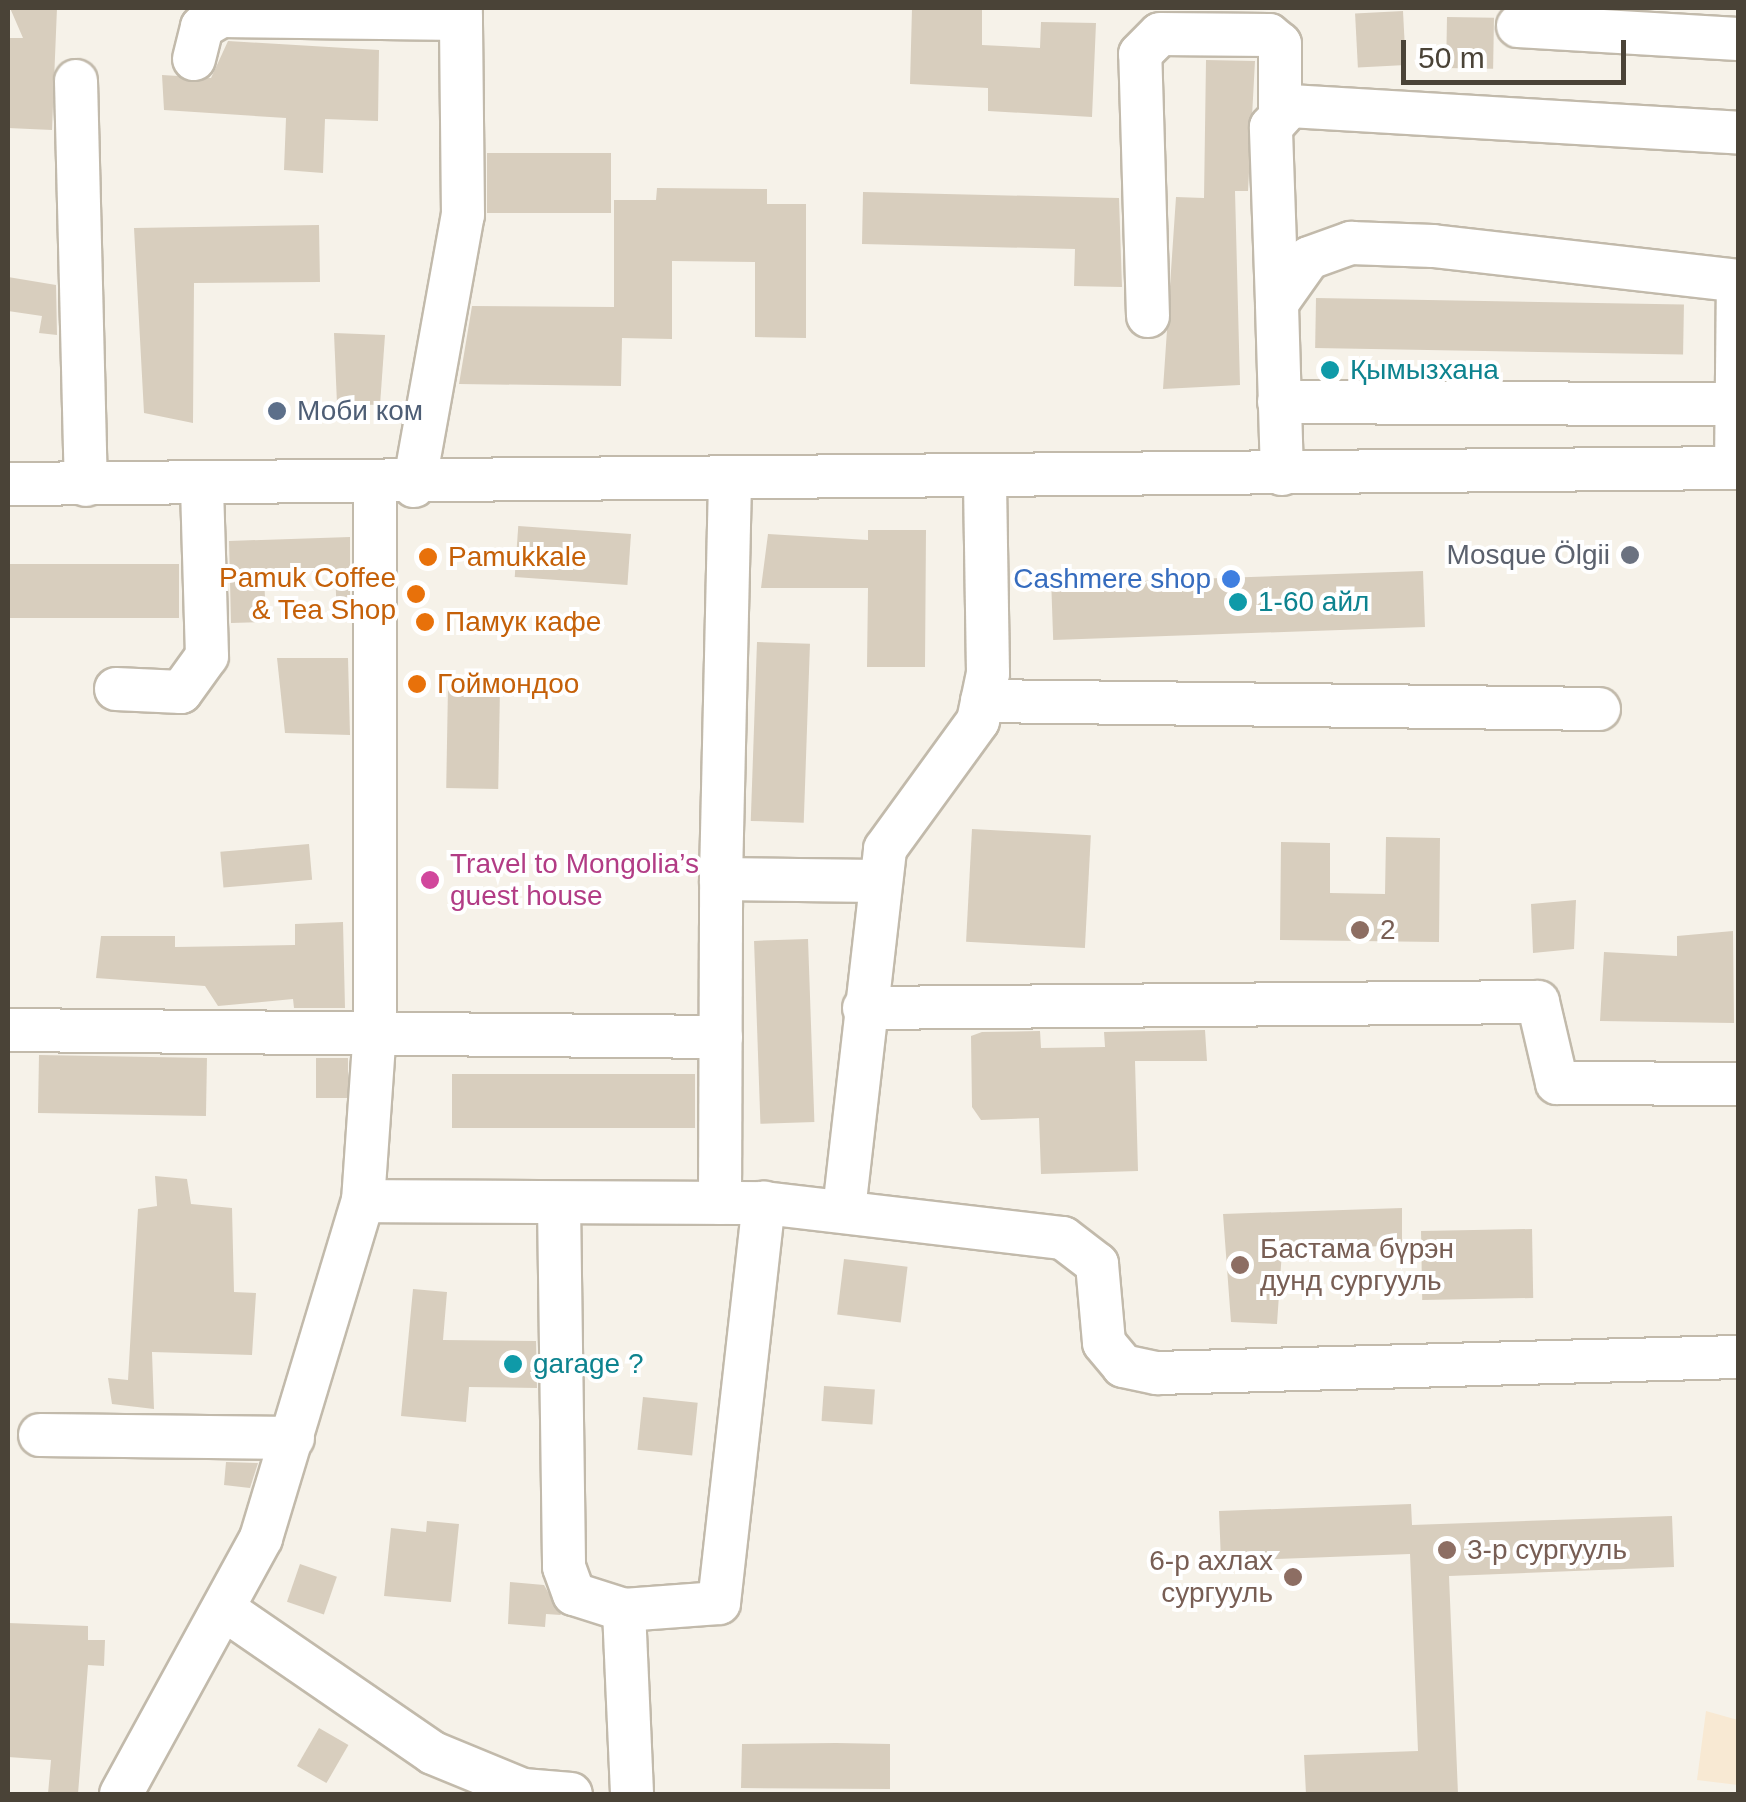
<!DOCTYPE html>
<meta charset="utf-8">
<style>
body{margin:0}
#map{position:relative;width:1746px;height:1802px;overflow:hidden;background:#f6f2e9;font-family:Arial,sans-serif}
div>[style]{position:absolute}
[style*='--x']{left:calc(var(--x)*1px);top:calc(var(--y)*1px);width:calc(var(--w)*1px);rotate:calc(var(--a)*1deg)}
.commercial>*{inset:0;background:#f8e9d3}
.building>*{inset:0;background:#d8cebe;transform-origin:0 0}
.roads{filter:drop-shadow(2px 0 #c2baab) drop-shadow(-2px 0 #c2baab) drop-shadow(0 2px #c2baab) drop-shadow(0 -2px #c2baab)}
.minor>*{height:42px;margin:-21px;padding:0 21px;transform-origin:21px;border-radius:21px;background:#fff}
.dots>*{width:28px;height:28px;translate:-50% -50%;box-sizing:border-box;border:5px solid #fff;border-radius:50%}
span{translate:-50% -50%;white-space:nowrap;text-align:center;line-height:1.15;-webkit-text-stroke:8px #fff;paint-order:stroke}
.culture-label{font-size:28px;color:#0d838f}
.left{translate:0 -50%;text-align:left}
.service-label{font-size:28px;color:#4e5e75}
.worship-label{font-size:28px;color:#5b616d}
.right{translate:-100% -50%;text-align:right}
.food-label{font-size:28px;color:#c56008}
.shop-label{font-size:28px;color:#366cbe}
.hotel-label{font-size:28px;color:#b23c85}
.education-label{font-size:28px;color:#785e54}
.frame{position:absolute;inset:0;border:10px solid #4a4337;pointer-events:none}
.scale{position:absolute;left:1401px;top:40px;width:225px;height:45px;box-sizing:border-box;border:5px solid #4a4337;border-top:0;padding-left:12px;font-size:30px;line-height:35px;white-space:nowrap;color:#4a4337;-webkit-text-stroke:8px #fff;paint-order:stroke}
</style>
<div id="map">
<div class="commercial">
<i style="clip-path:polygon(1706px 1711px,1738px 1720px,1738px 1785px,1697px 1780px)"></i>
</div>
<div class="building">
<i style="clip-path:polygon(10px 8px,57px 8px,52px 130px,8px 128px,8px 38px,23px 38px)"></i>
<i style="clip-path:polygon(912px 8px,982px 8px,982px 45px,1040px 48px,1041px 22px,1096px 23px,1092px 117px,988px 111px,988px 88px,910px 84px)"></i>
<i style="left:1403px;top:11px;width:54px;height:48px;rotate:87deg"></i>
<i style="left:1447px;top:17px;width:47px;height:51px;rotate:1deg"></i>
<i style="clip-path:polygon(228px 41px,379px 50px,378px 121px,325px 119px,323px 173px,284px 170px,286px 118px,164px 110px,162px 75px,211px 78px)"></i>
<i style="clip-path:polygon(1206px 60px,1255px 61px,1248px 191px,1235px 191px,1240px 385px,1163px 389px,1176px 197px,1204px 198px)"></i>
<i style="left:487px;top:153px;width:124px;height:60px"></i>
<i style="clip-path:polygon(657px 188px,767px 189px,767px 204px,806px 204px,806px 338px,755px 337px,755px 262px,672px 261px,672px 339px,622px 338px,621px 386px,459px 384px,472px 306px,614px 307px,614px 200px,656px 200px)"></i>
<i style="clip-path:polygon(863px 192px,1119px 198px,1122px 287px,1074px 286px,1075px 249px,862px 244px)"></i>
<i style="clip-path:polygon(319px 225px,320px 282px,194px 283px,193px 423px,144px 413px,134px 228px)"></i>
<i style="clip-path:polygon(8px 277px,56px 285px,57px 335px,39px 333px,42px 316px,8px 311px)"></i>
<i style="left:1316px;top:298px;width:368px;height:50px;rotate:1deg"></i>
<i style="clip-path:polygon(334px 333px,385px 335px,380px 405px,337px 404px)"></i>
<i style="clip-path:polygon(868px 530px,926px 530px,925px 667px,867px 667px,868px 588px,761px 588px,768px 534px,868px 540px)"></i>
<i style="left:631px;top:534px;width:51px;height:113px;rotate:94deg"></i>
<i style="clip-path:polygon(350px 537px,350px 616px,337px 617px,335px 571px,264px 574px,266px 622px,231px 623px,229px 541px)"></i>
<i style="left:8px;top:564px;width:171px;height:54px"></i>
<i style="left:1423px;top:571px;width:56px;height:372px;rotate:88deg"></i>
<i style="left:757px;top:642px;width:53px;height:179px;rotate:2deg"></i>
<i style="clip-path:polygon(277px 658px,348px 658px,350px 735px,285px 733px)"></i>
<i style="left:448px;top:686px;width:52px;height:102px;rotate:1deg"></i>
<i style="left:972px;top:829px;width:119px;height:113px;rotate:3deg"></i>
<i style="clip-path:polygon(1386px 837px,1440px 838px,1439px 942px,1280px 940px,1281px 842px,1330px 843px,1330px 893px,1385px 894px)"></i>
<i style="left:309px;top:844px;width:36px;height:89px;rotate:85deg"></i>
<i style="clip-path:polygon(1576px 900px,1574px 949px,1533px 953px,1531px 904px)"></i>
<i style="clip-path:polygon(343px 922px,345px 1008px,294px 1008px,293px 999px,218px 1006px,205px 986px,96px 978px,101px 936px,175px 936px,175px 947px,295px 945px,295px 924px)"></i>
<i style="clip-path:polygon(1733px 931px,1734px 1023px,1600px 1021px,1604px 952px,1677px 956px,1677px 936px)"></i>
<i style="left:808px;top:939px;width:183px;height:54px;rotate:88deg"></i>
<i style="clip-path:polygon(1205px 1030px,1207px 1061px,1135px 1061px,1138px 1171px,1041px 1174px,1039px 1118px,981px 1120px,972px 1107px,971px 1036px,982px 1032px,1040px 1031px,1041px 1048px,1105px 1047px,1104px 1032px)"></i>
<i style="left:39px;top:1055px;width:168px;height:58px;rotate:1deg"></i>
<i style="left:316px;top:1058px;width:32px;height:40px"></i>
<i style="left:452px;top:1074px;width:243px;height:54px"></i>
<i style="clip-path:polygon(155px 1176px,187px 1179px,191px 1204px,232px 1208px,234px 1292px,256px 1293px,252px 1355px,152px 1352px,154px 1409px,112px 1404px,108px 1378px,128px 1380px,138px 1209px,157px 1206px)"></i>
<i style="clip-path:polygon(1402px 1208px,1402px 1245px,1282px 1251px,1277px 1324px,1231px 1322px,1223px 1214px)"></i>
<i style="left:1532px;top:1229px;width:69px;height:111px;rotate:89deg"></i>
<i style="left:844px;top:1259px;width:64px;height:56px;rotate:7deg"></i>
<i style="clip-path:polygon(413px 1289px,447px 1292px,443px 1340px,536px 1341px,537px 1388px,469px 1387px,466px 1422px,401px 1416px)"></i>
<i style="left:824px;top:1386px;width:51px;height:35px;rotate:4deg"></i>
<i style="left:643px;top:1397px;width:55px;height:53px;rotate:6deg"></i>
<i style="clip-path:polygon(226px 1462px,258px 1463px,250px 1488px,224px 1485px)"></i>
<i style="clip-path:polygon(1411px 1504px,1412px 1525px,1672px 1516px,1674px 1567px,1449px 1576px,1458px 1794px,1306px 1794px,1304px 1755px,1418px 1751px,1410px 1554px,1221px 1561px,1219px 1511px)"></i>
<i style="clip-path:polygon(427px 1521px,459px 1524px,451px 1602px,384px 1596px,391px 1528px,426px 1532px)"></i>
<i style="left:300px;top:1564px;width:39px;height:40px;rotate:19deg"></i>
<i style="clip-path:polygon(510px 1582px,544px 1585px,561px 1615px,546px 1614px,545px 1627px,508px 1624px)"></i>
<i style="clip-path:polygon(8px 1623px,88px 1626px,88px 1640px,105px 1640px,104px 1666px,88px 1665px,78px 1794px,48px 1794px,51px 1760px,8px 1757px)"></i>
<i style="left:319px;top:1728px;width:34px;height:44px;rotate:30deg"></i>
<i style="clip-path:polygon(836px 1743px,890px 1744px,890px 1789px,741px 1788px,742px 1744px)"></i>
</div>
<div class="roads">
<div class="minor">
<i style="--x:1518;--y:26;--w:220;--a:3.4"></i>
<i style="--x:194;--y:59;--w:33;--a:-76"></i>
<i style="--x:202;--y:27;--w:22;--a:-30"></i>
<i style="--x:221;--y:16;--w:240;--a:0.7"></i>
<i style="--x:76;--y:81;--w:404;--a:88.6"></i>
<i style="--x:1277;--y:303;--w:176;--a:-92"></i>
<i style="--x:1271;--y:127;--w:28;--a:-48"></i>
<i style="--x:1290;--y:106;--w:449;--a:3.4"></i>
<i style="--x:1148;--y:316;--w:262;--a:-91.7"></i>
<i style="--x:1140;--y:54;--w:28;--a:-45"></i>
<i style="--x:1160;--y:34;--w:109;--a:0.5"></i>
<i style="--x:1269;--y:35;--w:14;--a:39"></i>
<i style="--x:1280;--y:44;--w:67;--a:90"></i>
<i style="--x:1279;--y:402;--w:458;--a:0.3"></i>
<i style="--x:1736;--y:468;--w:177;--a:-89.4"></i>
<i style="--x:1282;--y:474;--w:171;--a:-91.7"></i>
<i style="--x:1277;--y:303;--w:55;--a:-54.6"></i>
<i style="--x:1309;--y:258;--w:45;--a:-19.7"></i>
<i style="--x:1351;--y:243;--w:82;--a:2.1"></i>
<i style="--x:1433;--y:246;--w:307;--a:6.5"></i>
<i style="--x:730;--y:481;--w:398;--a:91.3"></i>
<i style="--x:721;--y:879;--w:155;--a:0.7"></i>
<i style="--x:8;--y:484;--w:1730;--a:-0.53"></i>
<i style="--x:414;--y:486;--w:275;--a:-79.8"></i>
<i style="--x:463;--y:215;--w:207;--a:-90.6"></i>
<i style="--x:116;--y:689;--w:65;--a:2.6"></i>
<i style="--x:181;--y:692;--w:44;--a:-54.2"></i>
<i style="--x:207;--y:656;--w:171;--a:-91.7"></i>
<i style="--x:982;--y:701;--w:617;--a:0.74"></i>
<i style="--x:864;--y:1008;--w:674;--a:-0.51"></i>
<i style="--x:1538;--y:1002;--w:83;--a:76.8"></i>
<i style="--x:1557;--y:1083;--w:181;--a:0.3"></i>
<i style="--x:8;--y:1030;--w:713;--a:0.56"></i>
<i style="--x:363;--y:1201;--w:401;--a:0.3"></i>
<i style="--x:764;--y:1203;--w:301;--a:6.7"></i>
<i style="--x:1063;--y:1238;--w:43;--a:37.4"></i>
<i style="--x:1097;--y:1264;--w:79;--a:84.9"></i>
<i style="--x:1104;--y:1343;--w:30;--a:50"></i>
<i style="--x:1123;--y:1366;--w:35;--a:12"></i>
<i style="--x:1157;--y:1373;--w:581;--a:-1.58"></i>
<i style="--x:720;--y:1203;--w:324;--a:-89.8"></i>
<i style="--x:559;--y:1204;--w:363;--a:89.2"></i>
<i style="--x:564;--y:1567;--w:29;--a:70"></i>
<i style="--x:574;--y:1594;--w:52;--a:17.7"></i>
<i style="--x:624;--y:1610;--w:95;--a:-4.2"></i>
<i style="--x:719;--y:1603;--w:403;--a:-83.6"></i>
<i style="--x:844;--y:1210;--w:363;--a:-83.5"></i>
<i style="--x:885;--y:849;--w:158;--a:-54"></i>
<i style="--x:978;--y:721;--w:49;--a:-78.2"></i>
<i style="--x:988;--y:673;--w:196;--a:-90.9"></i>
<i style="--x:40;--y:1435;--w:253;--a:0.7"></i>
<i style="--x:225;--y:1610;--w:252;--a:34.5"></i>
<i style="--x:433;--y:1753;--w:97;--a:22.3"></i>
<i style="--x:523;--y:1790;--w:48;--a:4.8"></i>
<i style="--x:624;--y:1610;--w:184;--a:87.5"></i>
<i style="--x:121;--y:1794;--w:292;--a:-61.3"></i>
<i style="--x:261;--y:1538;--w:352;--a:-73.2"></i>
<i style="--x:363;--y:1201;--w:170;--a:-86"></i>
<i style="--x:375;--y:1031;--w:544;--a:-90"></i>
</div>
</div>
<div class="dots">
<i style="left:1330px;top:370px;background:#0f9aa8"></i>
<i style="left:277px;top:411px;background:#5c6f8a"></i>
<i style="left:1630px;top:555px;background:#6b7280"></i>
<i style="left:428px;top:557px;background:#e8710a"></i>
<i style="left:1231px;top:579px;background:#3f7fe0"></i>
<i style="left:416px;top:594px;background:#e8710a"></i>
<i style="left:1238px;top:602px;background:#0f9aa8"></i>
<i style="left:425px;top:622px;background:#e8710a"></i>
<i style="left:417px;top:684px;background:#e8710a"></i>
<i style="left:430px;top:880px;background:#d1479c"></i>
<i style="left:1360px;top:930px;background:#8d6e63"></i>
<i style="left:1240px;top:1265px;background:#8d6e63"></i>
<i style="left:513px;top:1364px;background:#0f9aa8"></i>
<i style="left:1447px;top:1550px;background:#8d6e63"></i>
<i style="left:1293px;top:1577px;background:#8d6e63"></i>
</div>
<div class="culture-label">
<span class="left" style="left:1350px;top:370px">Қымызхана</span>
<span class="left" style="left:1258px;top:602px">1-60 айл</span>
<span class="left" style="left:533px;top:1364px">garage ?</span>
</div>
<div class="service-label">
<span class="left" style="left:297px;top:411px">Моби ком</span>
</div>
<div class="worship-label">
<span class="right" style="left:1610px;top:555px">Mosque Ölgii</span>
</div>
<div class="food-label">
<span class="left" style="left:448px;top:557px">Pamukkale</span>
<span class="right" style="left:396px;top:594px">Pamuk Coffee<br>&amp; Tea Shop</span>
<span class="left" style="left:445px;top:622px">Памук кафе</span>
<span class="left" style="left:437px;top:684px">Гоймондоо</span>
</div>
<div class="shop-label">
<span class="right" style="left:1211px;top:579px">Cashmere shop</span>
</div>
<div class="hotel-label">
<span class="left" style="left:450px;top:880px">Travel to Mongolia’s<br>guest house</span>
</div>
<div class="education-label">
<span class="left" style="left:1380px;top:930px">2</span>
<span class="left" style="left:1260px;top:1265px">Бастама бүрэн<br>дунд сургууль</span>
<span class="left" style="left:1467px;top:1550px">3-р сургууль</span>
<span class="right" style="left:1273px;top:1577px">6-р ахлах<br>сургууль</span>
</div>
<div class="frame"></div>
<div class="scale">50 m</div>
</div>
